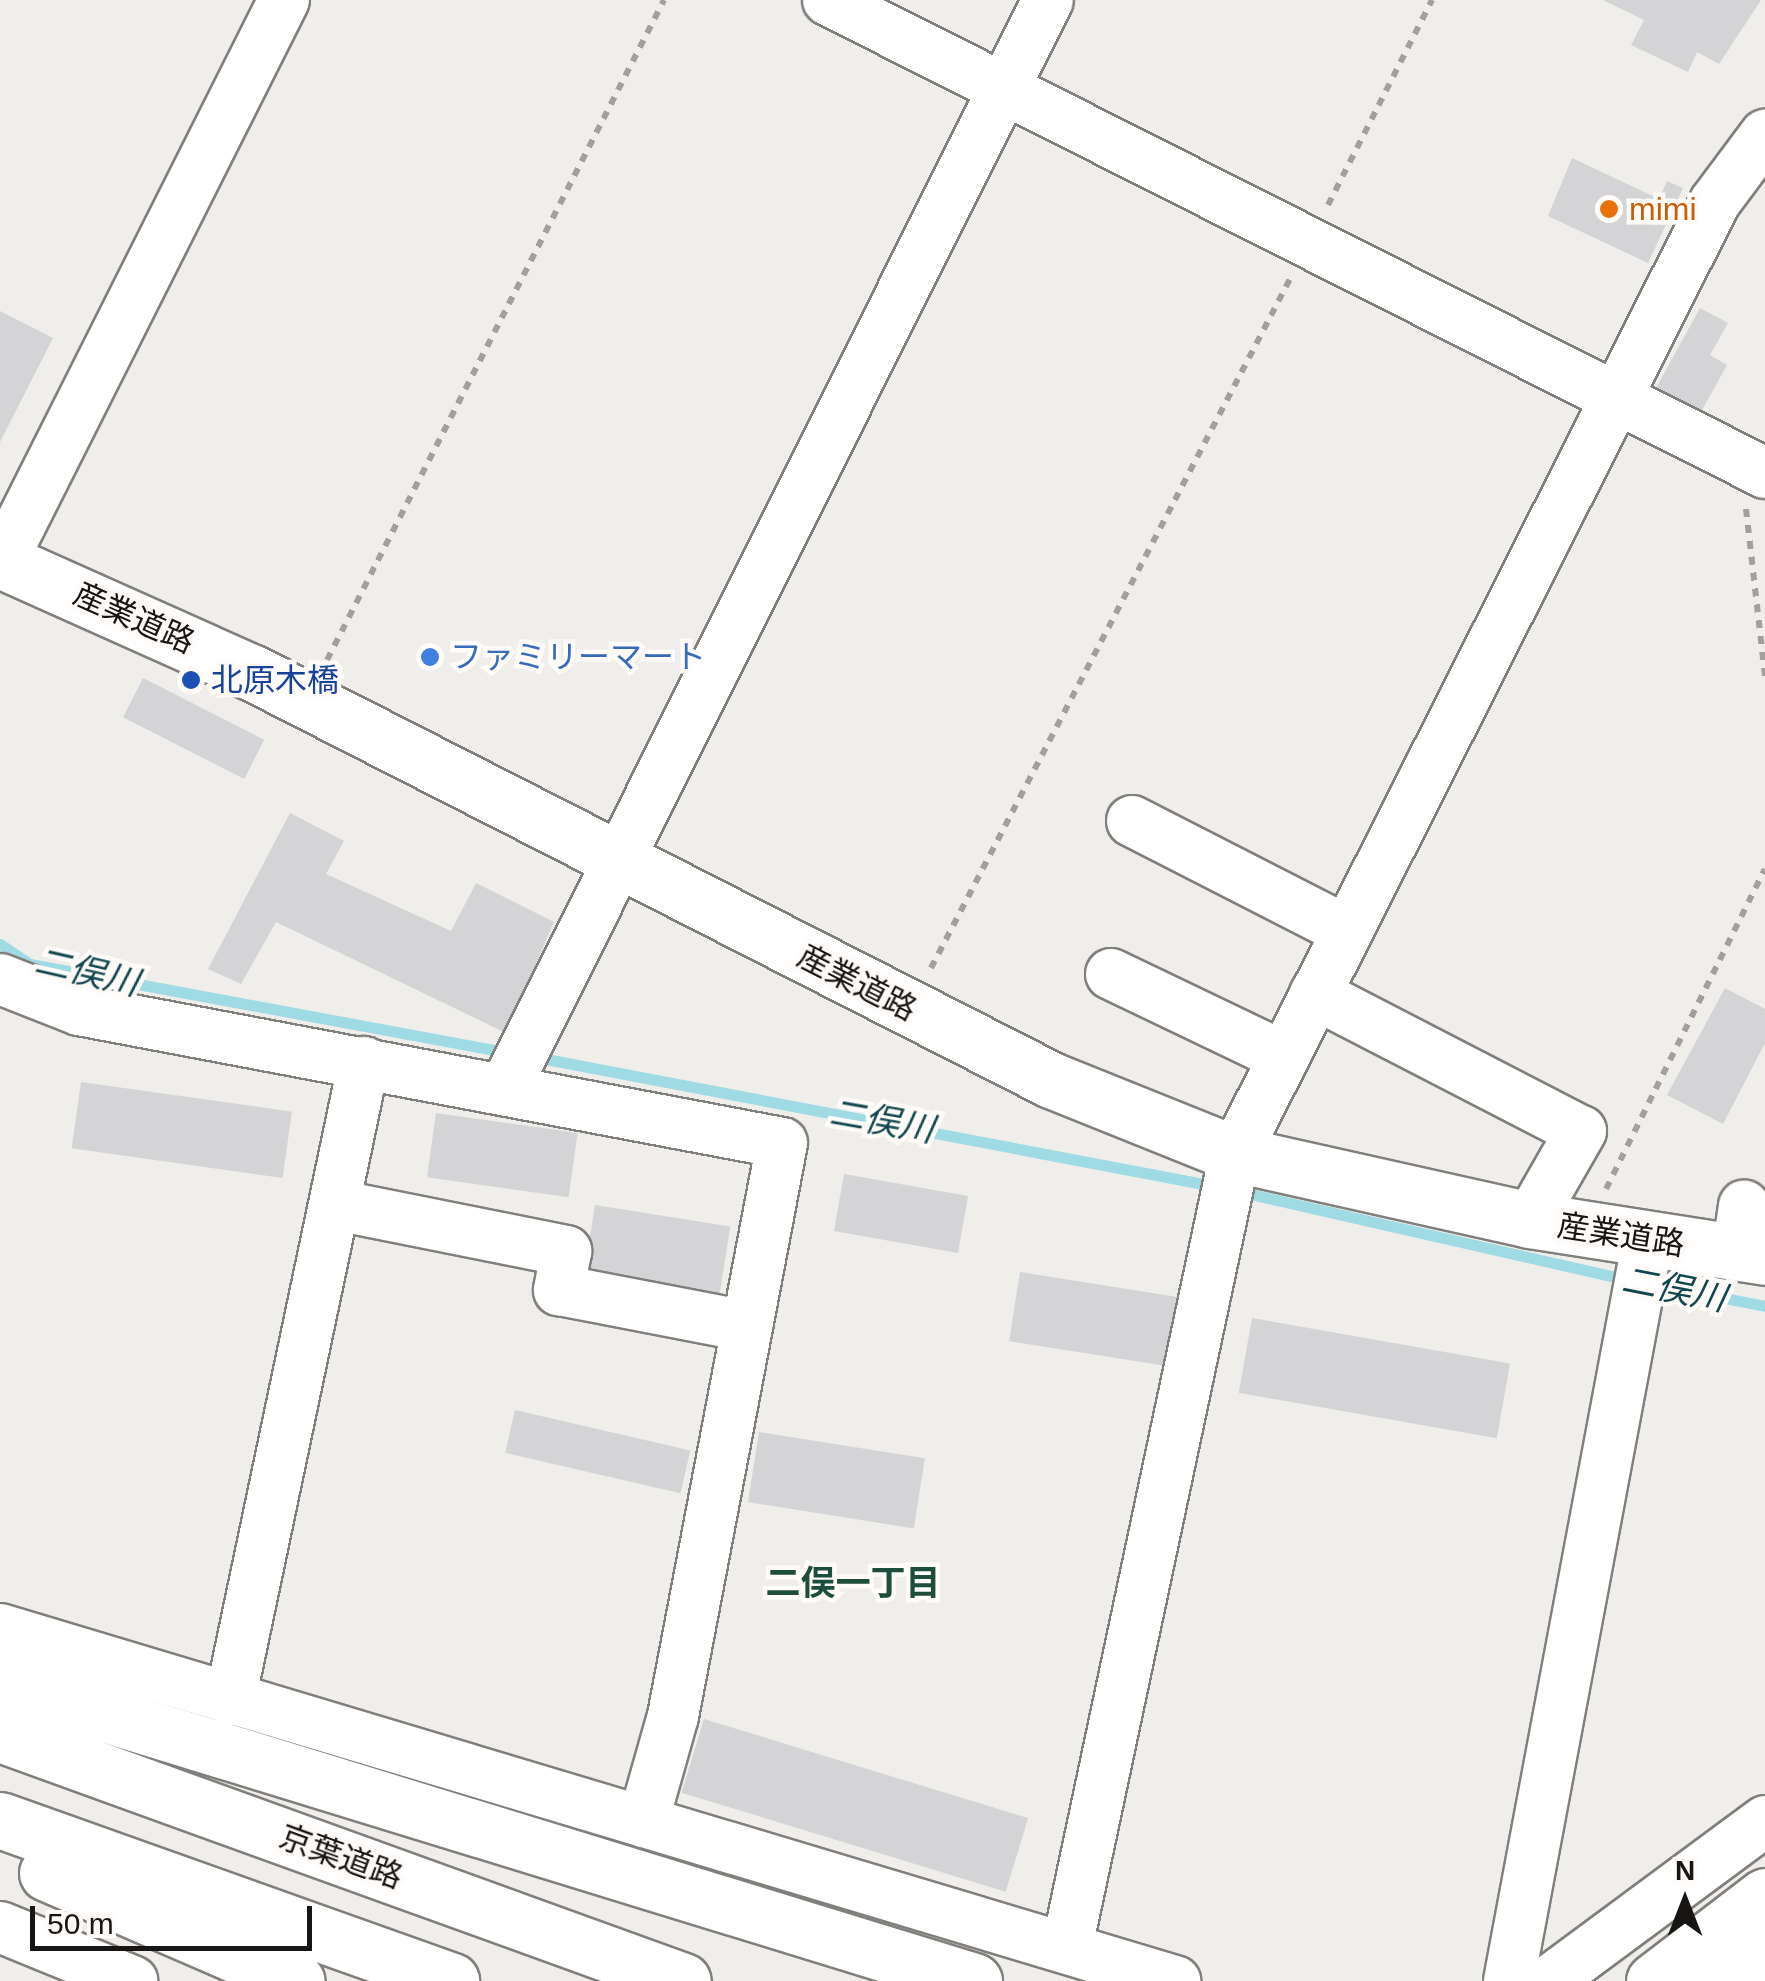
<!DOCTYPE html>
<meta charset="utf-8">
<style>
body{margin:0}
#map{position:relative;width:1765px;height:1981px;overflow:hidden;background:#f0eeeb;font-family:Helvetica,"Noto Sans JP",sans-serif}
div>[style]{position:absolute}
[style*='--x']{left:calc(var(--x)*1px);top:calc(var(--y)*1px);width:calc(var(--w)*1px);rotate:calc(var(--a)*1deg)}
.stream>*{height:11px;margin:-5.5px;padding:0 5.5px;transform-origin:5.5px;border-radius:5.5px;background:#9edbe5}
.building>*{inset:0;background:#d4d3d6;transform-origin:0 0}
.path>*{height:6px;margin-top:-3px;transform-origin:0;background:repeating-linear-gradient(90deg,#a2a09e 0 8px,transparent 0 16px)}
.roads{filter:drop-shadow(2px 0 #817f7c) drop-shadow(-2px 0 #817f7c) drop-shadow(0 2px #817f7c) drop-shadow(0 -2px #817f7c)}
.minor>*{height:50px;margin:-25px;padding:0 25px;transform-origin:25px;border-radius:25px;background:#fff}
.major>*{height:55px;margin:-27.5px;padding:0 27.5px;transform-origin:27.5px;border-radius:27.5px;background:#fff}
.highway>*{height:55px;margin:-27.5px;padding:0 27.5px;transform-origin:27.5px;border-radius:27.5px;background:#fff}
.dots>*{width:28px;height:28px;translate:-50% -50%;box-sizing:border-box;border:5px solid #fefbf8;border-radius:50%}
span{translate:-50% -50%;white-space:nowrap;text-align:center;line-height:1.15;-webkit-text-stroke:9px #fefbf8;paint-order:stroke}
.food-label{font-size:32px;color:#c56008}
.left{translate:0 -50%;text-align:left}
.street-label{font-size:32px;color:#171615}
.shop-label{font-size:32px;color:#366cbe}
.transit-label{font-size:32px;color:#164399}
.water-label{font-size:35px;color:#10474f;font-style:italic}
.neighbourhood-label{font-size:35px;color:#1c4d3d;font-weight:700}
.north{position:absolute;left:1635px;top:1851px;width:100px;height:100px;-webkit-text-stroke:8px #fefbf8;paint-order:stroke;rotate:0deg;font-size:28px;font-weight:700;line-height:40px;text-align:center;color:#171615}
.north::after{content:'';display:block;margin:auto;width:35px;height:45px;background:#171615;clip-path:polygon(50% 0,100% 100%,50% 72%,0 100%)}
.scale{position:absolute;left:30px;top:1906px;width:282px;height:45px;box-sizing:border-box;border:5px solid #171615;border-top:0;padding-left:12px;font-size:30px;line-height:35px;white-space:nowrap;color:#171615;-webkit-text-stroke:8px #fefbf8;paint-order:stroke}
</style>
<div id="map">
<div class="stream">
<i style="--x:0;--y:944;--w:36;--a:34"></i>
<i style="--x:30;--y:964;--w:485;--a:10.5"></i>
<i style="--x:535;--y:1057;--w:691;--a:10.76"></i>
<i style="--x:1237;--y:1191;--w:402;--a:12.8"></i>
<i style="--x:1652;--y:1284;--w:115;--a:11"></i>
</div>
<div class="building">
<i style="clip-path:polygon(1603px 0,1761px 0,1719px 64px,1697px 52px,1688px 72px,1631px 45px,1644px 20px)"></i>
<i style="clip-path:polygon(1572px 158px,1659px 199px,1667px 181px,1683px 188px,1648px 263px,1548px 216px)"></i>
<i style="clip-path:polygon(1700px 308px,1728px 323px,1710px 355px,1727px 365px,1701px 412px,1656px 388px)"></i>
<i style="clip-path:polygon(0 311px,53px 338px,0 442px)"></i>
<i style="left:143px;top:678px;width:136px;height:44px;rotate:27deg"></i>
<i style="clip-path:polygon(290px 813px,344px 841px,326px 874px,451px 931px,476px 883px,554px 922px,506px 1033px,276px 922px,241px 984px,208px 969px)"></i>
<i style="clip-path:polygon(1725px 988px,1765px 1009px,1765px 1043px,1723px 1124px,1667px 1095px)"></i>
<i style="left:81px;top:1082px;width:213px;height:67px;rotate:8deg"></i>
<i style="left:436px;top:1113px;width:143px;height:65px;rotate:8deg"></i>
<i style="left:844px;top:1174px;width:126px;height:58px;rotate:10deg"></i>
<i style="left:595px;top:1205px;width:137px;height:74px;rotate:9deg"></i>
<i style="left:1020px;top:1272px;width:166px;height:70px;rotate:9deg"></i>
<i style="left:1252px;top:1318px;width:262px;height:76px;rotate:10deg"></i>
<i style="left:515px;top:1410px;width:180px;height:44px;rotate:13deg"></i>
<i style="left:759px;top:1432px;width:168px;height:71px;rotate:9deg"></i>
<i style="left:704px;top:1719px;width:339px;height:77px;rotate:17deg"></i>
</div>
<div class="path">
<i style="--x:1328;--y:205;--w:230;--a:-63.1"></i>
<i style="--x:1746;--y:509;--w:168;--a:83.5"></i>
<i style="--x:327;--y:660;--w:741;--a:-62.95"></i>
<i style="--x:931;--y:968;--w:777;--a:-62.48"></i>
<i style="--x:1606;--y:1189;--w:357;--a:-63.6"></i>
</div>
<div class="roads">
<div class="minor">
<i style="--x:828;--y:0;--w:1050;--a:26.78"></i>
<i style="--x:0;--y:565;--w:632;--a:-63.31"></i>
<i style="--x:1132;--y:821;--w:242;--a:27.1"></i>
<i style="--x:1111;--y:974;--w:192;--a:25.6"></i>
<i style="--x:0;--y:979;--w:85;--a:21.4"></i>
<i style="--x:79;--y:1010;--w:715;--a:10.71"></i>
<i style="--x:782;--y:1143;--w:583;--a:100.77"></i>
<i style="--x:673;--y:1716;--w:110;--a:105.8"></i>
<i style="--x:1315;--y:994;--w:299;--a:27.3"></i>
<i style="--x:1581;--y:1131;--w:103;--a:119.8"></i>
<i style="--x:504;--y:1090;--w:1218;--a:-63.48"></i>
<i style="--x:336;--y:1205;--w:235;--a:11.3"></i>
<i style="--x:566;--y:1251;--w:40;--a:100"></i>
<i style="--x:559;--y:1290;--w:190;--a:10.9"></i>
<i style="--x:1737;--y:1253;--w:48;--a:-81.5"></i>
<i style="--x:0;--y:1629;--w:1227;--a:16.68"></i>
<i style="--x:230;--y:1700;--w:652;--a:-78.14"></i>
<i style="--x:0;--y:1927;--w:143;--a:22.2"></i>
<i style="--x:1067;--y:1947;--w:811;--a:-78.04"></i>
<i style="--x:1235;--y:1154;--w:1066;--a:-63.24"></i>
<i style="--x:1715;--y:202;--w:84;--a:-53.3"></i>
<i style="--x:1509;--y:1981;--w:755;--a:-79.39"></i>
<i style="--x:1549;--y:1981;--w:269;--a:-36.5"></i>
</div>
<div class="major">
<i style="--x:0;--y:560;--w:277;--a:24.1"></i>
<i style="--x:253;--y:673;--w:896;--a:27.02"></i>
<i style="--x:1051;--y:1080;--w:198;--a:21.9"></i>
<i style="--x:1235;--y:1154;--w:302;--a:12.6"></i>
<i style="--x:1530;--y:1220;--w:238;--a:8.9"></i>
</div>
<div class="highway">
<i style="--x:0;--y:1682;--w:1019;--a:17.07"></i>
<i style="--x:0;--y:1734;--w:726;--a:19.88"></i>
<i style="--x:0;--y:1820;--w:479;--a:19.6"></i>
<i style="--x:47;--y:1873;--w:272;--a:23.4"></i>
<i style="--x:1654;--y:1981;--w:140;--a:-37.4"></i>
<i style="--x:1715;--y:1981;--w:60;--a:-34.2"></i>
</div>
</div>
<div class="dots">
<i style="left:1609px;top:209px;background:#e8710a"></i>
<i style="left:430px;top:657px;background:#3f7fe0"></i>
<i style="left:191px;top:680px;background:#1a4fb4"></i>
</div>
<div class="food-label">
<span class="left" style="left:1629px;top:209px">mimi</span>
</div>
<div class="street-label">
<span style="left:134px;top:618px;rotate:24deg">産業道路</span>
<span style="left:857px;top:983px;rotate:27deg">産業道路</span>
<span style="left:1621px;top:1235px;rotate:9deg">産業道路</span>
<span style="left:341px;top:1857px;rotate:20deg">京葉道路</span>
</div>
<div class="shop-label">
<span class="left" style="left:450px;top:657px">ファミリーマート</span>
</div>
<div class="transit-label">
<span class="left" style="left:211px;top:680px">北原木橋</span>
</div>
<div class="water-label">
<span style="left:87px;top:972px;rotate:13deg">二俣川</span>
<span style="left:882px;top:1121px;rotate:10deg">二俣川</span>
<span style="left:1674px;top:1289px;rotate:11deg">二俣川</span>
</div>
<div class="neighbourhood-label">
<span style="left:853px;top:1583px">二俣一丁目</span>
</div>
<div class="north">N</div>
<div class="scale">50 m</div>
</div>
